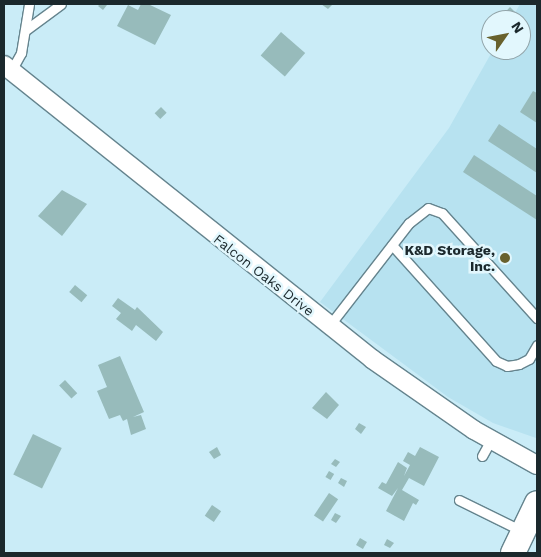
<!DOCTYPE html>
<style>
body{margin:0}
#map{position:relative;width:541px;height:557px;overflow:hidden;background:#caecf7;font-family:"Work Sans",sans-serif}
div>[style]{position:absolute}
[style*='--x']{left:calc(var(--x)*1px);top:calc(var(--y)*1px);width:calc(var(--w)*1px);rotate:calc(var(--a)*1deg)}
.built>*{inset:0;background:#b7e2f0}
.building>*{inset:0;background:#97bbbb;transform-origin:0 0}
.roads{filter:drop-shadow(1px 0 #65848e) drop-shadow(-1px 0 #65848e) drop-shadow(0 1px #65848e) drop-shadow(0 -1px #65848e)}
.service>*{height:9px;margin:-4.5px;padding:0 4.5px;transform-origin:4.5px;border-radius:4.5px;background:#fff}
.minor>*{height:18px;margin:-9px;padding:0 9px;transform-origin:9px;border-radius:9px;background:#fff}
.secondary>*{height:24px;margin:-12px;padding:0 12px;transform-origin:12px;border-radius:12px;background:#fff}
.dots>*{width:14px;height:14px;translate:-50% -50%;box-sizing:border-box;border:2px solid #e2f7fd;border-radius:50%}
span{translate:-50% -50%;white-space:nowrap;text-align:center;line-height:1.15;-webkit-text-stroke:5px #e2f7fd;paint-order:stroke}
.poi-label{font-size:14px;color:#1b282c;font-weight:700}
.right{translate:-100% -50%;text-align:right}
.street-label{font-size:14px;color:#1b282c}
.frame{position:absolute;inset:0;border:5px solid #1b282c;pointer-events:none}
.north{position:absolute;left:481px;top:10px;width:50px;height:50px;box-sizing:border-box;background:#e2f7fd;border:1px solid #92a4a9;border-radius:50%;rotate:57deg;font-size:14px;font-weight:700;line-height:20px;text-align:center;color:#1b282c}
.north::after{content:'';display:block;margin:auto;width:18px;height:22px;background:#68612d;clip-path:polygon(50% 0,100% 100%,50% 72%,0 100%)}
</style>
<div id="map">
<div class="built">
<i style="clip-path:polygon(520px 4px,537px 4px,536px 438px,493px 423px,448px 397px,320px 302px,449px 128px,493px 50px,521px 50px,521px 20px,511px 20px)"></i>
</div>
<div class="building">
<i style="clip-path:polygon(100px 4px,107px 5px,103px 10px,98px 6px)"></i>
<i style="clip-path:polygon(141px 4px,148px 4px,171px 15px,155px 45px,117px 26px,128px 5px,138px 10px)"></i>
<i style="clip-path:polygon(321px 4px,333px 4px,328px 9px)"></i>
<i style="clip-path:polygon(510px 7px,528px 25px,521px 33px,521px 20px,498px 20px)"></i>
<i style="left:281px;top:32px;width:32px;height:31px;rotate:41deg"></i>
<i style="clip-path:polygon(533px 91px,537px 93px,537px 123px,520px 112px)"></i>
<i style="left:161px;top:107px;width:8px;height:9px;rotate:45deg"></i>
<i style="clip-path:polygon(499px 124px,537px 149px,537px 173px,488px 141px)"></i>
<i style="clip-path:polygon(474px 155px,537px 196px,537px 220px,463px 172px)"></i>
<i style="clip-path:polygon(62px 190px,87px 204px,62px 236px,38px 216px)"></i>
<i style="left:75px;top:285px;width:16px;height:9px;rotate:40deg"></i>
<i style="clip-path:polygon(118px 298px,135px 310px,137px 307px,163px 332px,156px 341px,136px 325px,132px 331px,116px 319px,121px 313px,112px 306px)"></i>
<i style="clip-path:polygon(120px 356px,144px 412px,133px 417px,141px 415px,146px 429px,131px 435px,127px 419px,123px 421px,120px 415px,109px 419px,97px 391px,107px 387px,98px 365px)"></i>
<i style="left:65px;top:380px;width:18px;height:8px;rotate:47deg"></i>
<i style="clip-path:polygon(326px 392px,339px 405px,327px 419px,312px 408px)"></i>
<i style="clip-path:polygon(359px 423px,366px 427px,361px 434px,355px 429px)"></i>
<i style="left:33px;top:434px;width:32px;height:45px;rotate:26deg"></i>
<i style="clip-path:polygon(217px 447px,221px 455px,214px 459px,209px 452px)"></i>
<i style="clip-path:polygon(420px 447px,439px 457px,424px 486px,409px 478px,402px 490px,419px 500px,416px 505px,413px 503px,404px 521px,386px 511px,398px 488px,392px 496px,378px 488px,382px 482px,386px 484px,398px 462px,407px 468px,404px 476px,410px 465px,403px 461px,408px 452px,415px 456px)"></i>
<i style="clip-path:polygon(335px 459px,340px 462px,336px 467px,331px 464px)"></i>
<i style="left:329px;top:471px;width:6px;height:7px;rotate:31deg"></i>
<i style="clip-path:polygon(341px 478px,347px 481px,344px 487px,338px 483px)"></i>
<i style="left:329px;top:493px;width:11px;height:27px;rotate:34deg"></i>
<i style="left:212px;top:505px;width:11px;height:13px;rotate:34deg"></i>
<i style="clip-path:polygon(335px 513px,341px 516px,336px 523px,331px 520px)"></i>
<i style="left:360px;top:538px;width:8px;height:8px;rotate:30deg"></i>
<i style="clip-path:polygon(387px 539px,394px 543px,390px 548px,384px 545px)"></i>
</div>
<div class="roads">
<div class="service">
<i style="--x:27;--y:29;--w:42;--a:-36.3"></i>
<i style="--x:11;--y:71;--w:21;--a:-61"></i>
<i style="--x:21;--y:53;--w:50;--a:-80.7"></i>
<i style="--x:392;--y:245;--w:156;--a:48.1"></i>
<i style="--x:496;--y:361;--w:12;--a:24"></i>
<i style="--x:507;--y:366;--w:12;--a:-9"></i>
<i style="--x:519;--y:364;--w:11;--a:-27"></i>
<i style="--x:529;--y:359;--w:16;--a:-60"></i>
<i style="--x:329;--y:326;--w:130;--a:-52.2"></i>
<i style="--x:409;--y:223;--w:24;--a:-38"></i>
<i style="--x:428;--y:208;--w:15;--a:20"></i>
<i style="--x:442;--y:213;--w:142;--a:47.9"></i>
<i style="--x:482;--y:456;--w:18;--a:-61"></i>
<i style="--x:459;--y:500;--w:70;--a:26.2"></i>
</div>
<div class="minor">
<i style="--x:4;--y:65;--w:471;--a:38.6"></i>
<i style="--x:372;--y:359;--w:124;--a:34.8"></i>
<i style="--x:474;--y:430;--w:72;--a:29.1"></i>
</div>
<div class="secondary">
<i style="--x:513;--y:553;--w:55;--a:-64.4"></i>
</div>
</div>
<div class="dots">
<i style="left:505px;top:258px;background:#68612d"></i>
</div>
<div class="poi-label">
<span class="right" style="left:495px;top:258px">K&amp;D Storage,<br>Inc.</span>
</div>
<div class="street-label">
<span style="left:264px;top:275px;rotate:38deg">Falcon Oaks Drive</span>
</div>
<div class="frame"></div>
<div class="north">N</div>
</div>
